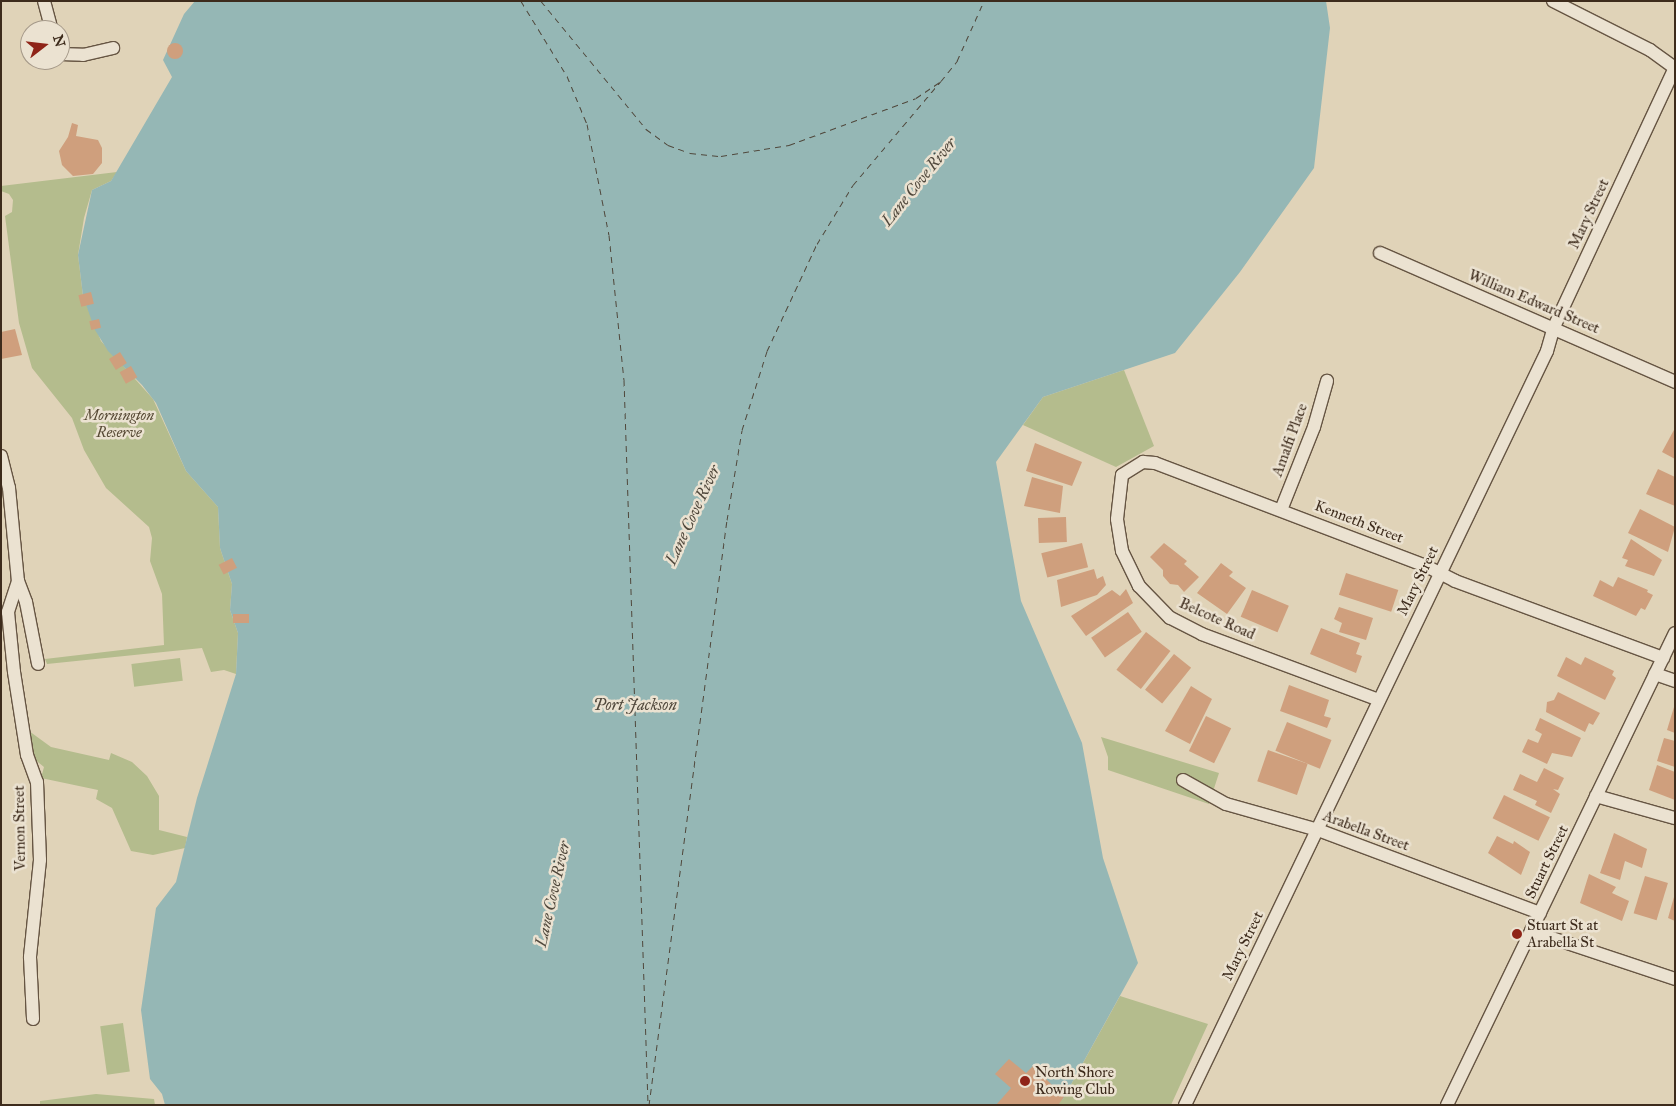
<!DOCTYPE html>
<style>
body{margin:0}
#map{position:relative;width:1676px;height:1106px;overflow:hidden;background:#e0d3b8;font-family:"IM FELL Great Primer",serif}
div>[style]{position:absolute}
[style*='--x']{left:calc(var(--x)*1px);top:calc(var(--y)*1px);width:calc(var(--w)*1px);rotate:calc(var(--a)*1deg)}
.green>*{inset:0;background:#b4bc8d;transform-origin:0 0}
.water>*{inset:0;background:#95b7b5}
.ferry>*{height:1px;margin-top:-0.5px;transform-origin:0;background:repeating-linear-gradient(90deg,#4f473b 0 6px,transparent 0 11px)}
.building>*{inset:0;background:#cf9f7d;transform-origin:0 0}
.round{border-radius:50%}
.roads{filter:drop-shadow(1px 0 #665543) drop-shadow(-1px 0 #665543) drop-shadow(0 1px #665543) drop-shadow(0 -1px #665543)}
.street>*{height:12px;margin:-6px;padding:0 6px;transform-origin:6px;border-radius:6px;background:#ebe2d1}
.dots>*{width:14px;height:14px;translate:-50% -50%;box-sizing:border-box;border:2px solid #ebe2d1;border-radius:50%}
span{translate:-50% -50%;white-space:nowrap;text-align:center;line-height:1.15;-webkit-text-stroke:5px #ebe2d1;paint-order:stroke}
.street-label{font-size:15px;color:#3d2b1c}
.park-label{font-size:15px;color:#554833;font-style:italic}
.poi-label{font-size:15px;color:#3d2b1c}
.left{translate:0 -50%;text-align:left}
.water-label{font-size:16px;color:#4f473b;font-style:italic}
.frame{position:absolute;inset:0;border:2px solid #3d2b1c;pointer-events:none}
.north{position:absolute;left:20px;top:20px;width:50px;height:50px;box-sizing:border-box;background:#ebe2d1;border:1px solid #a59989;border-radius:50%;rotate:74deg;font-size:14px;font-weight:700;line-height:20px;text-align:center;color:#3d2b1c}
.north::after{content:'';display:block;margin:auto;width:18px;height:22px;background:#8f2418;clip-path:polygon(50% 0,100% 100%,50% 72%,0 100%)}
</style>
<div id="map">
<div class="green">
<i style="clip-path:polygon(117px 172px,111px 181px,92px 190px,84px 218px,78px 255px,83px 296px,101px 341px,153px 399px,186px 471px,218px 507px,220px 548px,232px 584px,230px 610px,238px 633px,236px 674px,224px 670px,211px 672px,202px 648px,47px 664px,45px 659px,164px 645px,162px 594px,150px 561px,152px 538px,149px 527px,106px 488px,84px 450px,72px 418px,32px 368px,19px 323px,5px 216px,12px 212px,13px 200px,9px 194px,1px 191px,1px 186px)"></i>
<i style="clip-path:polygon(1124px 370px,1154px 446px,1116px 467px,1023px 425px,1043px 397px)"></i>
<i style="left:180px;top:658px;width:23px;height:49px;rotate:83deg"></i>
<i style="clip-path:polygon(29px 731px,51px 747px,109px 760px,111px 753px,132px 762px,147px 776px,159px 796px,159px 830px,187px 837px,185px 848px,153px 855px,131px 851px,112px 808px,96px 799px,98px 790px,41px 778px,44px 767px,33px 758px)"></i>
<i style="clip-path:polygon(1101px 737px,1219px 773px,1209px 804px,1108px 770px,1108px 757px)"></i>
<i style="clip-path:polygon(1120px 996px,1208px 1024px,1171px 1105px,1052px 1105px,1063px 1099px)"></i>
<i style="left:123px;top:1023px;width:49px;height:23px;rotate:82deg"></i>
<i style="clip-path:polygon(96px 1094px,154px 1099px,155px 1105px,40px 1105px,40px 1101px)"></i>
</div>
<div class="water">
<i style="clip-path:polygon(195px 1px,1326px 1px,1330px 28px,1314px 168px,1240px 272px,1175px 353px,1043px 397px,996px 462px,1021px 601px,1082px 743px,1103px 858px,1138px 963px,1063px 1099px,1052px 1105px,165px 1105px,162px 1094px,150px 1079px,141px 1010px,156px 908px,176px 882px,197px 798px,236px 674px,238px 633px,230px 610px,232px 584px,220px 548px,218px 507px,186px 471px,156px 403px,142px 385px,108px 351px,95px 330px,83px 296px,78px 255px,92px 190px,111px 181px,172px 77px,163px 60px,184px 14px)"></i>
</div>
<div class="ferry">
<i style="--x:521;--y:1;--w:88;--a:58.5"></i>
<i style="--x:567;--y:76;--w:52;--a:67.4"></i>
<i style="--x:587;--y:124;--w:113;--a:78.8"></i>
<i style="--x:609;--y:235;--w:146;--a:84.1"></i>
<i style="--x:624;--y:380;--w:725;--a:88.1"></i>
<i style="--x:541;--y:1;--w:166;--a:50.6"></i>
<i style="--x:646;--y:129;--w:27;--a:36"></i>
<i style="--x:668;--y:145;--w:23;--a:20"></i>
<i style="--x:690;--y:153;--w:31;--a:6"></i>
<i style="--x:721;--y:156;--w:69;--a:-9.2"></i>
<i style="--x:789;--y:145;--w:135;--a:-20.3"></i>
<i style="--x:916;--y:98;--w:30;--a:-34"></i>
<i style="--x:941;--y:81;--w:26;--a:-51"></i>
<i style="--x:957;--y:61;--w:66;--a:-65.8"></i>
<i style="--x:649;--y:1105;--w:590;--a:-82.41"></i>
<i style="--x:727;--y:520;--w:91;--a:-80.5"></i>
<i style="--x:742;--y:430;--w:83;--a:-72.4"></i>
<i style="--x:767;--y:351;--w:118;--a:-65"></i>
<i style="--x:817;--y:244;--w:69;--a:-58.6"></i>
<i style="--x:853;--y:185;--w:136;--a:-49.8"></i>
</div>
<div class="building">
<i class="round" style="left:167px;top:43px;width:16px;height:16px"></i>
<i style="clip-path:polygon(72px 123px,78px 125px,76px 136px,98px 140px,102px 148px,102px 163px,93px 174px,73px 176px,62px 165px,59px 151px,68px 137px)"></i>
<i style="left:91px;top:292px;width:12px;height:13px;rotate:76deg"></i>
<i style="left:99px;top:319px;width:9px;height:10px;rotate:77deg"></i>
<i style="clip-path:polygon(15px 329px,22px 355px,1px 359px,1px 332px)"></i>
<i style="left:120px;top:352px;width:13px;height:13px;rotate:58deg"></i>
<i style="left:131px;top:366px;width:13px;height:13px;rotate:61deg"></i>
<i style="clip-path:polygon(1675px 428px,1675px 459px,1662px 452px)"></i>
<i style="clip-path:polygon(1035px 443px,1082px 462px,1072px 486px,1026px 471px)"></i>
<i style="clip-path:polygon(1658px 469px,1675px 477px,1675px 506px,1646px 494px)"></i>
<i style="clip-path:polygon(1032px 477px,1063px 486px,1060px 513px,1024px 506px)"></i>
<i style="clip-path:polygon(1640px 509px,1675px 527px,1668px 552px,1628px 533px)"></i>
<i style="left:1066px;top:517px;width:25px;height:28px;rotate:88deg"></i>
<i style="clip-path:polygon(1631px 539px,1662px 560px,1654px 576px,1625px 566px,1628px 560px,1622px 558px)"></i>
<i style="left:1082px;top:543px;width:25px;height:42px;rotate:76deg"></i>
<i style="clip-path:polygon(1164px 543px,1187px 561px,1184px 564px,1199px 577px,1184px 592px,1178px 585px,1170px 584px,1163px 576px,1163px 570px,1150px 557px)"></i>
<i style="left:232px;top:558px;width:11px;height:15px;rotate:63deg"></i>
<i style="clip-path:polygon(1221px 563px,1233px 572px,1229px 576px,1246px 588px,1227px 614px,1197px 593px)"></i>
<i style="clip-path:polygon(1094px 569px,1097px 579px,1103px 576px,1106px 585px,1097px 595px,1061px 607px,1057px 580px)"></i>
<i style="left:1346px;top:573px;width:55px;height:23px;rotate:18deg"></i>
<i style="clip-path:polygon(1618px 577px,1648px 590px,1647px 592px,1653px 595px,1645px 610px,1641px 608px,1636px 616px,1593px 596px,1600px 580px,1613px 587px)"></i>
<i style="clip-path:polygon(1126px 589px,1133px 603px,1086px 636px,1071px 616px,1112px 590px,1120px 596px)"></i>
<i style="left:1252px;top:590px;width:40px;height:29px;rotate:23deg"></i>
<i style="clip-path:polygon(1339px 607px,1373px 618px,1366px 640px,1339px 632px,1342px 623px,1334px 619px)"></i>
<i style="left:1128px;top:612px;width:24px;height:45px;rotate:55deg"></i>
<i style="left:233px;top:614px;width:16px;height:9px"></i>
<i style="clip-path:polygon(1321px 628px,1360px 643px,1356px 654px,1362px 656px,1356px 673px,1310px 654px)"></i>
<i style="left:1146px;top:632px;width:31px;height:48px;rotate:38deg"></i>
<i style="left:1174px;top:654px;width:22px;height:46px;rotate:39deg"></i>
<i style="clip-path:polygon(1566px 657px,1581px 665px,1585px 657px,1614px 671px,1612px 675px,1616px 678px,1605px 700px,1557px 676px)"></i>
<i style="clip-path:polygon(1289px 685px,1329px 700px,1324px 716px,1331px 718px,1327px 728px,1280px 711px)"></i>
<i style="clip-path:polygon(1191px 686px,1212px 699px,1190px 744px,1165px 731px)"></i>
<i style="clip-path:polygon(1558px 692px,1600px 713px,1593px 725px,1589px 723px,1585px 732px,1546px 712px,1547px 702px,1554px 700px)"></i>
<i style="clip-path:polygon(1674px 707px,1675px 707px,1675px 733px,1667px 730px)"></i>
<i style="left:1206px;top:716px;width:28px;height:39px;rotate:26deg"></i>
<i style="clip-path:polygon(1540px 718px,1581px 738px,1572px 757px,1552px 753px,1547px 764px,1522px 752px,1528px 739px,1538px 743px,1542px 734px,1535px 730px)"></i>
<i style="left:1287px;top:722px;width:48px;height:31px;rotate:22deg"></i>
<i style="clip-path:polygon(1664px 738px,1675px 741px,1675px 767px,1657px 761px)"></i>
<i style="left:1268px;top:750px;width:42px;height:33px;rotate:19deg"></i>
<i style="clip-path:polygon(1657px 765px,1675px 772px,1675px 800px,1649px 790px)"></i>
<i style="clip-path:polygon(1544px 768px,1564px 778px,1558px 790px,1553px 789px,1560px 794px,1551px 813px,1535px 805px,1537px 801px,1513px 790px,1520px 774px,1537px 782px)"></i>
<i style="left:1504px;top:795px;width:51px;height:26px;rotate:26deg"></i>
<i style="clip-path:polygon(1614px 833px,1647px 849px,1642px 868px,1625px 861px,1620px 880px,1600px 873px)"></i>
<i style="clip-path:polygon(1497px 836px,1513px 844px,1514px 841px,1530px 852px,1521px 875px,1488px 853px)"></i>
<i style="clip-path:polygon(1589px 874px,1616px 887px,1612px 893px,1629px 901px,1622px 921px,1580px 903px)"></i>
<i style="left:1645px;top:876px;width:24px;height:39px;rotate:17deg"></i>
<i style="clip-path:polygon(1674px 897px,1675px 897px,1675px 921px,1668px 918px)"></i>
<i style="clip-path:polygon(1009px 1059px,1026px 1073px,1033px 1066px,1064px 1097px,1058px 1105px,996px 1105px,1011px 1088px,995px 1074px)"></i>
</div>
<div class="roads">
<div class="street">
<i style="--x:44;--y:1;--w:30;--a:75"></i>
<i style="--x:1553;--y:1;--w:109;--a:26.8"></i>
<i style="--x:1650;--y:50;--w:31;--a:36"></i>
<i style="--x:60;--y:54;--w:23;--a:2"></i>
<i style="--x:83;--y:55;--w:31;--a:-13"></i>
<i style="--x:1380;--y:253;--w:322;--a:23.6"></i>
<i style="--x:1;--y:456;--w:33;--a:76"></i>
<i style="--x:9;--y:488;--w:93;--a:84.5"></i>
<i style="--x:18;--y:581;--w:33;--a:108"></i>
<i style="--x:8;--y:612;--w:60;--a:84.3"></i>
<i style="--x:14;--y:672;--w:84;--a:81.1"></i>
<i style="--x:27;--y:755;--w:29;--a:70"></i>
<i style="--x:37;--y:782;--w:78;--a:87.8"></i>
<i style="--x:40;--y:860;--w:98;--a:95.9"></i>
<i style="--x:30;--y:957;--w:62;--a:87.2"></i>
<i style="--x:1281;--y:510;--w:89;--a:-68.3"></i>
<i style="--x:1314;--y:427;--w:48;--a:-74.2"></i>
<i style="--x:18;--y:581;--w:22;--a:69"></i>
<i style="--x:26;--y:602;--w:63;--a:79"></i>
<i style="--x:1655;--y:674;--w:21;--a:19"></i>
<i style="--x:1379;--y:700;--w:189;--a:-159.6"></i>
<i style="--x:1202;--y:634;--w:36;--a:-153"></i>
<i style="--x:1170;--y:618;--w:45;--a:-134.1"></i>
<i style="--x:1139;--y:586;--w:39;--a:-116"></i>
<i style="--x:1122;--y:551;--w:32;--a:-99"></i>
<i style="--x:1117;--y:519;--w:44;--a:-83.5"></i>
<i style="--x:1122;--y:475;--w:25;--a:-32"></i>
<i style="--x:1143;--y:462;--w:12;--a:5"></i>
<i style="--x:1155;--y:463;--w:288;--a:20.8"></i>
<i style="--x:1424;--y:565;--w:35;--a:27"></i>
<i style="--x:1455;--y:581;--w:222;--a:20.3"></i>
<i style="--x:1183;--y:780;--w:49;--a:29.2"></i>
<i style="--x:1226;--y:804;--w:96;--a:15.8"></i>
<i style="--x:1318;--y:830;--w:237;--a:20.5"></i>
<i style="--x:1596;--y:796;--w:82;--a:15.6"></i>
<i style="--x:1531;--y:931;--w:152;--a:18.4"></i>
<i style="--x:1185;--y:1105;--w:836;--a:-64.35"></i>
<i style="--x:1547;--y:351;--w:25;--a:-74"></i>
<i style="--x:1554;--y:327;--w:286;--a:-65"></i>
<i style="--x:1447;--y:1105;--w:524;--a:-64.22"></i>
</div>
</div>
<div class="dots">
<i style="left:1517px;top:934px;background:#8f2418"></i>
<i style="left:1025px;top:1081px;background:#8f2418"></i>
</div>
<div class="street-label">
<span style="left:1589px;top:214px;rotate:-65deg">Mary Street</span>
<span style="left:1534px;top:302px;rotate:23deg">William Edward Street</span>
<span style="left:1290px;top:440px;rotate:-70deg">Amalfi Place</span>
<span style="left:1359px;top:522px;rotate:21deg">Kenneth Street</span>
<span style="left:1418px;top:581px;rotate:-64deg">Mary Street</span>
<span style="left:1217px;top:619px;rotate:24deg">Belcote Road</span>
<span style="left:20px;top:828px;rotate:-91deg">Vernon Street</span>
<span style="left:1366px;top:831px;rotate:20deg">Arabella Street</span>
<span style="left:1547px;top:862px;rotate:-64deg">Stuart Street</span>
<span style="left:1243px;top:946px;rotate:-64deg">Mary Street</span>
</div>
<div class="park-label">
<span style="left:119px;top:424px">Mornington<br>Reserve</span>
</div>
<div class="poi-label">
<span class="left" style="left:1527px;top:934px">Stuart St at<br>Arabella St</span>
<span class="left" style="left:1035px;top:1081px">North Shore<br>Rowing Club</span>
</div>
<div class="water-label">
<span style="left:919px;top:182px;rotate:-51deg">Lane Cove River</span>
<span style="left:693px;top:515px;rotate:-65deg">Lane Cove River</span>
<span style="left:635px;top:705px">Port Jackson</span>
<span style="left:553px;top:894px;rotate:-77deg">Lane Cove River</span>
</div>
<div class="frame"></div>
<div class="north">N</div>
</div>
